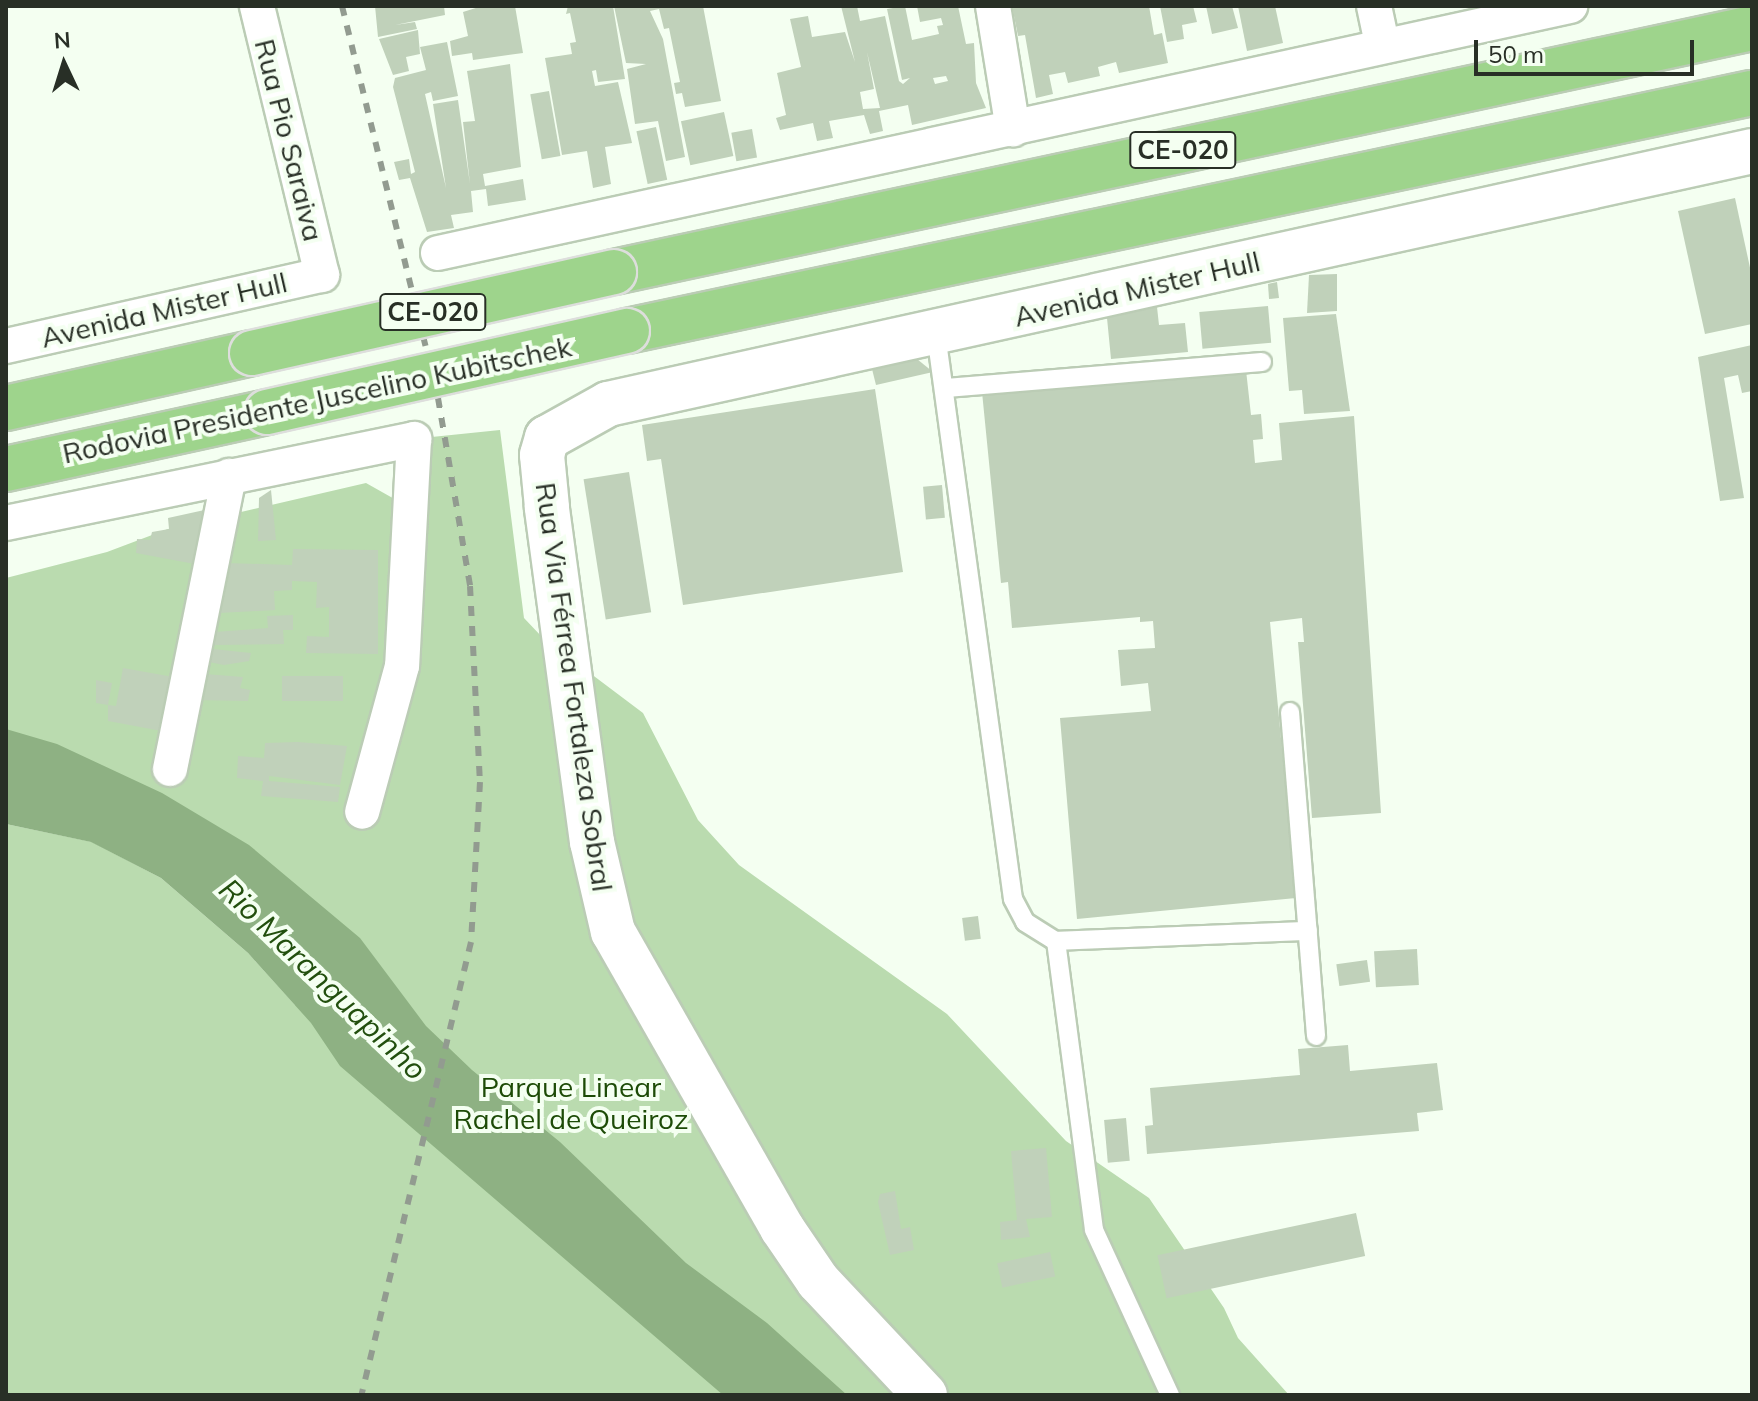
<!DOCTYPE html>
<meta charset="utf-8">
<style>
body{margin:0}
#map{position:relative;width:1758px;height:1401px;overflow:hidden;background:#f4fff1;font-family:Mulish,sans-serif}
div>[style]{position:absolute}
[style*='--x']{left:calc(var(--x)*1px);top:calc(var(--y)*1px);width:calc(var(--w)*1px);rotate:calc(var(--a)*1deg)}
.green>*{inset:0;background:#badbaf}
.water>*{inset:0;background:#8eb183}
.building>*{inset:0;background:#c0d1ba;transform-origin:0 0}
.roads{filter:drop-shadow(2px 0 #bbccb5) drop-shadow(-2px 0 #bbccb5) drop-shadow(0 2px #bbccb5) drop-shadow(0 -2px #bbccb5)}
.service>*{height:18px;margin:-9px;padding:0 9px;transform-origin:9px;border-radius:9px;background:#fff}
.minor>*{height:34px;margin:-17px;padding:0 17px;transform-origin:17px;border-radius:17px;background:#fff}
.secondary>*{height:44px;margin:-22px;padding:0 22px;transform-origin:22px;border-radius:22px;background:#fff}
.trunk>*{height:44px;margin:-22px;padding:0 22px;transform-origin:22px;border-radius:22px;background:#9ed48c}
.rail>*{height:6px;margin-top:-3px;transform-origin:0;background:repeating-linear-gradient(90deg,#929b90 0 10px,transparent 0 20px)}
.bridges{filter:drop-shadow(2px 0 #dddedc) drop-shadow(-2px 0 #dddedc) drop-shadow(0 2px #dddedc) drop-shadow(0 -2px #dddedc)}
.trunk-bridge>*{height:44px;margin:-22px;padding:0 22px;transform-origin:22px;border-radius:22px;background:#9ed48c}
span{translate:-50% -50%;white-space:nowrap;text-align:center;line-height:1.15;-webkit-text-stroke:8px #f4fff1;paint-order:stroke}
.shield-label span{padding:2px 6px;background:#f4fff1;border:2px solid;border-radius:6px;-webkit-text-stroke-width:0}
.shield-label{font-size:26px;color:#282f26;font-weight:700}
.street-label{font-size:28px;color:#282f26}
.park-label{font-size:28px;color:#1d4b07}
.water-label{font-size:30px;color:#224f0e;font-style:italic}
.frame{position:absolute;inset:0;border:8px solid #282f26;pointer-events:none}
.north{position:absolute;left:24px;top:24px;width:80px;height:80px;-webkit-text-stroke:6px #f4fff1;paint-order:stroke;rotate:356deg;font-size:22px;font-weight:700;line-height:32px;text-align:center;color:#282f26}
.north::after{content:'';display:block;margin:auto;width:28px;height:36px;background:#282f26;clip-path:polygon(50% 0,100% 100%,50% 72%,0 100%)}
.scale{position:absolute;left:1474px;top:40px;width:220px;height:36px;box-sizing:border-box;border:4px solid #282f26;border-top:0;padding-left:10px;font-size:24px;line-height:28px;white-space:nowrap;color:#282f26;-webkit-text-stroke:6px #f4fff1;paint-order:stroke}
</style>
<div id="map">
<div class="green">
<i style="clip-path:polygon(500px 430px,524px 618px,542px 637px,643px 713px,698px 820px,739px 865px,947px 1014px,1066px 1141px,1149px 1198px,1224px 1308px,1238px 1338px,1289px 1395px,6px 1395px,6px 824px,92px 842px,161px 878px,248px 953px,295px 1005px,309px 967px,6px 776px,6px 578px,107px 552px,168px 529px,366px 483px,421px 514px,422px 438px)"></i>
</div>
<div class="water">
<i style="clip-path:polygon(6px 729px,57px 744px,162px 793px,249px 845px,360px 938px,426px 1026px,472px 1070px,560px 1142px,686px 1263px,767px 1323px,847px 1395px,723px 1395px,340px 1066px,311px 1023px,248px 953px,161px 878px,91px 842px,6px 824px)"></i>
</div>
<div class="building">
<i style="clip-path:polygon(375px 6px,444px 6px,445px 15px,395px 25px,415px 22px,417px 29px,378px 37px)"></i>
<i style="clip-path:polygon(482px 6px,515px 6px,523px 53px,473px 60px,472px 53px,452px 56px,450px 41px,468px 36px,463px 12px)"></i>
<i style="clip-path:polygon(568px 6px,613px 6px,625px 79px,598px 82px,596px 70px,592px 71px,595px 86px,618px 82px,632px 143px,605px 147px,611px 184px,593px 188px,587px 151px,562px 155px,545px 58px,572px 54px,570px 43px,576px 42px,570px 13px,566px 14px)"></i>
<i style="clip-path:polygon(614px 6px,703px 6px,721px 101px,685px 107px,682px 93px,676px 94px,674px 83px,680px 82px,669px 28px,664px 29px,659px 9px,650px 11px,663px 39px,685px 157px,666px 161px,658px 121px,635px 124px,627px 69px,646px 64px,626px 63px)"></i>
<i style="clip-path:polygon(evenodd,841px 6px,857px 6px,860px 21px,885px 16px,899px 81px,903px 84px,910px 78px,902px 80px,887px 9px,905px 6px,912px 40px,939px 34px,937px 26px,943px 25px,941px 18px,920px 22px,917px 6px,958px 6px,966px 44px,974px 43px,976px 83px,986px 108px,912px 125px,908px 105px,879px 111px,883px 131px,870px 134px,864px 115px,829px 121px,833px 138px,817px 141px,813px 123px,780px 130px,776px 118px,786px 115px,777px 73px,801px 67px,790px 19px,808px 16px,812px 37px,845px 32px,855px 62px,841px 6px,867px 52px,880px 108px,863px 109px,860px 92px,874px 89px,867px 52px,841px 6px,946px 76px,948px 81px,935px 84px,933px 78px,946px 76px)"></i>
<i style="clip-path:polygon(1012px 6px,1149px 6px,1154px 35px,1162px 33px,1168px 63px,1119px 73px,1116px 62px,1098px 67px,1100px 76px,1068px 83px,1065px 72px,1049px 75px,1053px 94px,1036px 98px,1025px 35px,1018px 36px)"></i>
<i style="clip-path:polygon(1160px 6px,1193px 6px,1197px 22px,1182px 25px,1184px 39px,1167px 42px)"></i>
<i style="clip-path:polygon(1206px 6px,1232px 6px,1238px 28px,1212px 34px)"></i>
<i style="clip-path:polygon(1238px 6px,1275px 6px,1283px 43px,1247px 51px)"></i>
<i style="clip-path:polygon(418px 30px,420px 54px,406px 57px,409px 71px,393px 75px,379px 39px)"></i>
<i style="clip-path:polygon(447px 42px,458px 96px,433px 101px,431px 92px,425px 94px,446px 188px,433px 104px,458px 100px,470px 184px,463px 122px,475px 121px,467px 71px,510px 64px,521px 167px,483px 174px,485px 186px,523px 179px,526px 200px,488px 206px,486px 189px,471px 191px,473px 212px,451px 215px,454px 228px,427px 232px,410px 178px,399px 180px,394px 162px,409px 159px,411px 174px,415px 172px,393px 87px,395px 78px,426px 70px,420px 47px)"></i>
<i style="left:549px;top:91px;width:66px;height:19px;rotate:80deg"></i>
<i style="left:724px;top:112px;width:45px;height:44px;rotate:78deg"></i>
<i style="left:656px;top:127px;width:54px;height:20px;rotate:78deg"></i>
<i style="left:752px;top:129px;width:29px;height:21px;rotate:80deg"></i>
<i style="clip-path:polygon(1735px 198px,1752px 277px,1752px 324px,1705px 334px,1678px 211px)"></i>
<i style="clip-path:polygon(1337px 274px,1337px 311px,1307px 313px,1309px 275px)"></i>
<i style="clip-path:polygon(1277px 282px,1279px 298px,1269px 299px,1268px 284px)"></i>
<i style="left:1268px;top:306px;width:37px;height:69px;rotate:85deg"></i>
<i style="clip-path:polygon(1157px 307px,1159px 325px,1185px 323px,1188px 352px,1111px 359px,1107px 318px)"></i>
<i style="clip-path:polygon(1336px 314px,1350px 411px,1304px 414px,1302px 390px,1289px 391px,1283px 318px)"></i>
<i style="clip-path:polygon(1752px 345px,1752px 391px,1742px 393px,1738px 375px,1724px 378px,1744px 498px,1720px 501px,1698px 357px)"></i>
<i style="clip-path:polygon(917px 359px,933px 372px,876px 385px,872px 369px)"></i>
<i style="clip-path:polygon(1246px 370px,1251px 415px,1261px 414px,1263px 439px,1253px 440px,1255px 463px,1282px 460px,1279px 423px,1354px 416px,1381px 813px,1312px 818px,1298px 642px,1304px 642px,1302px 618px,1270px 622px,1296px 898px,1077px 919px,1060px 718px,1151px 711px,1148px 683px,1121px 686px,1118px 650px,1155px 648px,1153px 621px,1140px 622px,1140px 617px,1012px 628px,1008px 582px,1001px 583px,982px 392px)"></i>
<i style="clip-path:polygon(875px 389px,903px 572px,683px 605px,661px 459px,647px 461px,642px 425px)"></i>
<i style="left:629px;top:472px;width:142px;height:46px;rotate:81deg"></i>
<i style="left:942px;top:485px;width:33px;height:19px;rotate:85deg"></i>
<i style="clip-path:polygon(271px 490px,276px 540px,258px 541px,259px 498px)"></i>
<i style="clip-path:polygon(209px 509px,200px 565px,136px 553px,137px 539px,150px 540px,152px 532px,169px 529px,168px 518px)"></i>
<i style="clip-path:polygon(293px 549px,378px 550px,378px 654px,306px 653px,307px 636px,329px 637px,329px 607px,316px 608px,317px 582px,292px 581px,292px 590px,274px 591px,275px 610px,219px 613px,226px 563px,292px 565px)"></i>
<i style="clip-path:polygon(293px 615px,293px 630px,283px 630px,284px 644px,214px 645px,214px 632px,268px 628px,267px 616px)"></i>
<i style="clip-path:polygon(213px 649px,251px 653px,249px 661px,224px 665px,209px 662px)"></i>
<i style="clip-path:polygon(123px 668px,179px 678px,167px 732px,108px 721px,108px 705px,96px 703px,96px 680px,112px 683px,108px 705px,116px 706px)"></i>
<i style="clip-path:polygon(205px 674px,243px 677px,240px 688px,250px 690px,248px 701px,195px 700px)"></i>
<i style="left:282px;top:676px;width:61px;height:25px"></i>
<i style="clip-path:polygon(298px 742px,347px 746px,340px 785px,269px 776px,269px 781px,340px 787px,338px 802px,261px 796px,263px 781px,237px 778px,238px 756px,264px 758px,265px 743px)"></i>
<i style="left:978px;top:916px;width:23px;height:16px;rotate:83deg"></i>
<i style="left:1417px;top:949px;width:36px;height:43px;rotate:87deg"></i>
<i style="left:1367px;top:960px;width:22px;height:31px;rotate:82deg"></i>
<i style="clip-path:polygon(1348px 1045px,1350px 1071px,1437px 1063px,1443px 1110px,1417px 1113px,1419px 1131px,1147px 1154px,1145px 1126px,1153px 1125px,1150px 1088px,1300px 1075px,1298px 1049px)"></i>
<i style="left:1126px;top:1118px;width:43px;height:22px;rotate:85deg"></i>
<i style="clip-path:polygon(1046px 1148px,1052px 1217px,1026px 1219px,1030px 1237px,1001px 1240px,1000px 1222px,1017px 1220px,1011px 1151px)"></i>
<i style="clip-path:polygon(895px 1191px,901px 1229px,910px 1227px,914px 1250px,890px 1255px,878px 1202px,880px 1194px)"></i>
<i style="left:1356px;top:1213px;width:44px;height:203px;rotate:78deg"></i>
<i style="left:1050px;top:1252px;width:25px;height:54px;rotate:78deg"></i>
</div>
<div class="roads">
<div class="service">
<i style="--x:936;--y:334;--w:570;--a:82.24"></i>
<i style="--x:1013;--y:899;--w:26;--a:62"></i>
<i style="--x:1025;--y:922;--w:36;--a:32"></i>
<i style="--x:1056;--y:941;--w:291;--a:82.5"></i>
<i style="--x:1094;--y:1230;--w:182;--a:65.3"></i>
<i style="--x:946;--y:388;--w:317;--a:-4.7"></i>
<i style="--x:1290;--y:712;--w:325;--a:85.4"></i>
<i style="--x:1056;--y:941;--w:252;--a:-2.3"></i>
</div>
<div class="minor">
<i style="--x:993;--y:6;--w:125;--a:80.8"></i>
<i style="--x:1374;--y:6;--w:39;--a:78"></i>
<i style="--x:438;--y:253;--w:1159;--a:-12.31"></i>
<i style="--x:6;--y:346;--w:324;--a:-12.7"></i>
<i style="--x:322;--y:275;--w:277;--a:-103.6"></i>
<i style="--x:6;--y:523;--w:417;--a:-11.6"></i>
<i style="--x:414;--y:439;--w:227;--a:93"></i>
<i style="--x:402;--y:666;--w:151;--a:105.3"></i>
<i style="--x:170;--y:769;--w:299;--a:-78.6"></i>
</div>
<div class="secondary">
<i style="--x:925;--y:1395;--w:156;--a:-133.2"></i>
<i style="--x:818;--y:1281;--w:64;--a:-124.2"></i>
<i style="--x:782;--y:1228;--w:341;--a:-119.7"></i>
<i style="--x:613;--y:932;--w:92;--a:-103.1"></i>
<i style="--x:592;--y:842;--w:338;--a:-97.7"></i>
<i style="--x:547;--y:507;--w:52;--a:-95.5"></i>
<i style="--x:542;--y:455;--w:18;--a:-74"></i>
<i style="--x:547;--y:438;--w:70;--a:-29.1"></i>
<i style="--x:608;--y:404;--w:1172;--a:-12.47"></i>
</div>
<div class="trunk">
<i style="--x:614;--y:272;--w:1164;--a:-12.1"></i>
<i style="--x:627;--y:331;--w:1150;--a:-11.95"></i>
<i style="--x:6;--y:408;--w:252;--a:-12.6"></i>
<i style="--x:6;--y:469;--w:267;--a:-12.3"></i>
</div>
</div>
<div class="rail">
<i style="--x:342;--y:6;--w:404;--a:76.2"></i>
<i style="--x:438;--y:398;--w:191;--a:80.3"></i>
<i style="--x:470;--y:586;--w:196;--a:87.1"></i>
<i style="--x:480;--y:782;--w:160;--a:93.2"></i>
<i style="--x:471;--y:942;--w:466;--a:103.6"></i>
</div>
<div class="bridges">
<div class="trunk-bridge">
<i style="--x:252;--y:353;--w:371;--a:-12.6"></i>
<i style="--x:267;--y:412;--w:369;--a:-12.7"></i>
</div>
</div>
<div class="shield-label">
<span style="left:1183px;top:150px">CE-020</span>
<span style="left:433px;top:312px">CE-020</span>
</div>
<div class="street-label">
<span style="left:289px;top:140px;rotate:76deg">Rua Pio Saraiva</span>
<span style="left:1137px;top:289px;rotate:-13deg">Avenida Mister Hull</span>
<span style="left:164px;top:310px;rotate:-13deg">Avenida Mister Hull</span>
<span style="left:317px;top:400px;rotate:-12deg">Rodovia Presidente Juscelino Kubitschek</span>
<span style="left:574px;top:687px;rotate:82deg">Rua Via Férrea Fortaleza Sobral</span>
</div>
<div class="park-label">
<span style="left:571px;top:1103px">Parque Linear<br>Rachel de Queiroz</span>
</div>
<div class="water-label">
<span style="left:323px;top:979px;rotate:44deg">Rio Maranguapinho</span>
</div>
<div class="frame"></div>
<div class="north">N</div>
<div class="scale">50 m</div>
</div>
